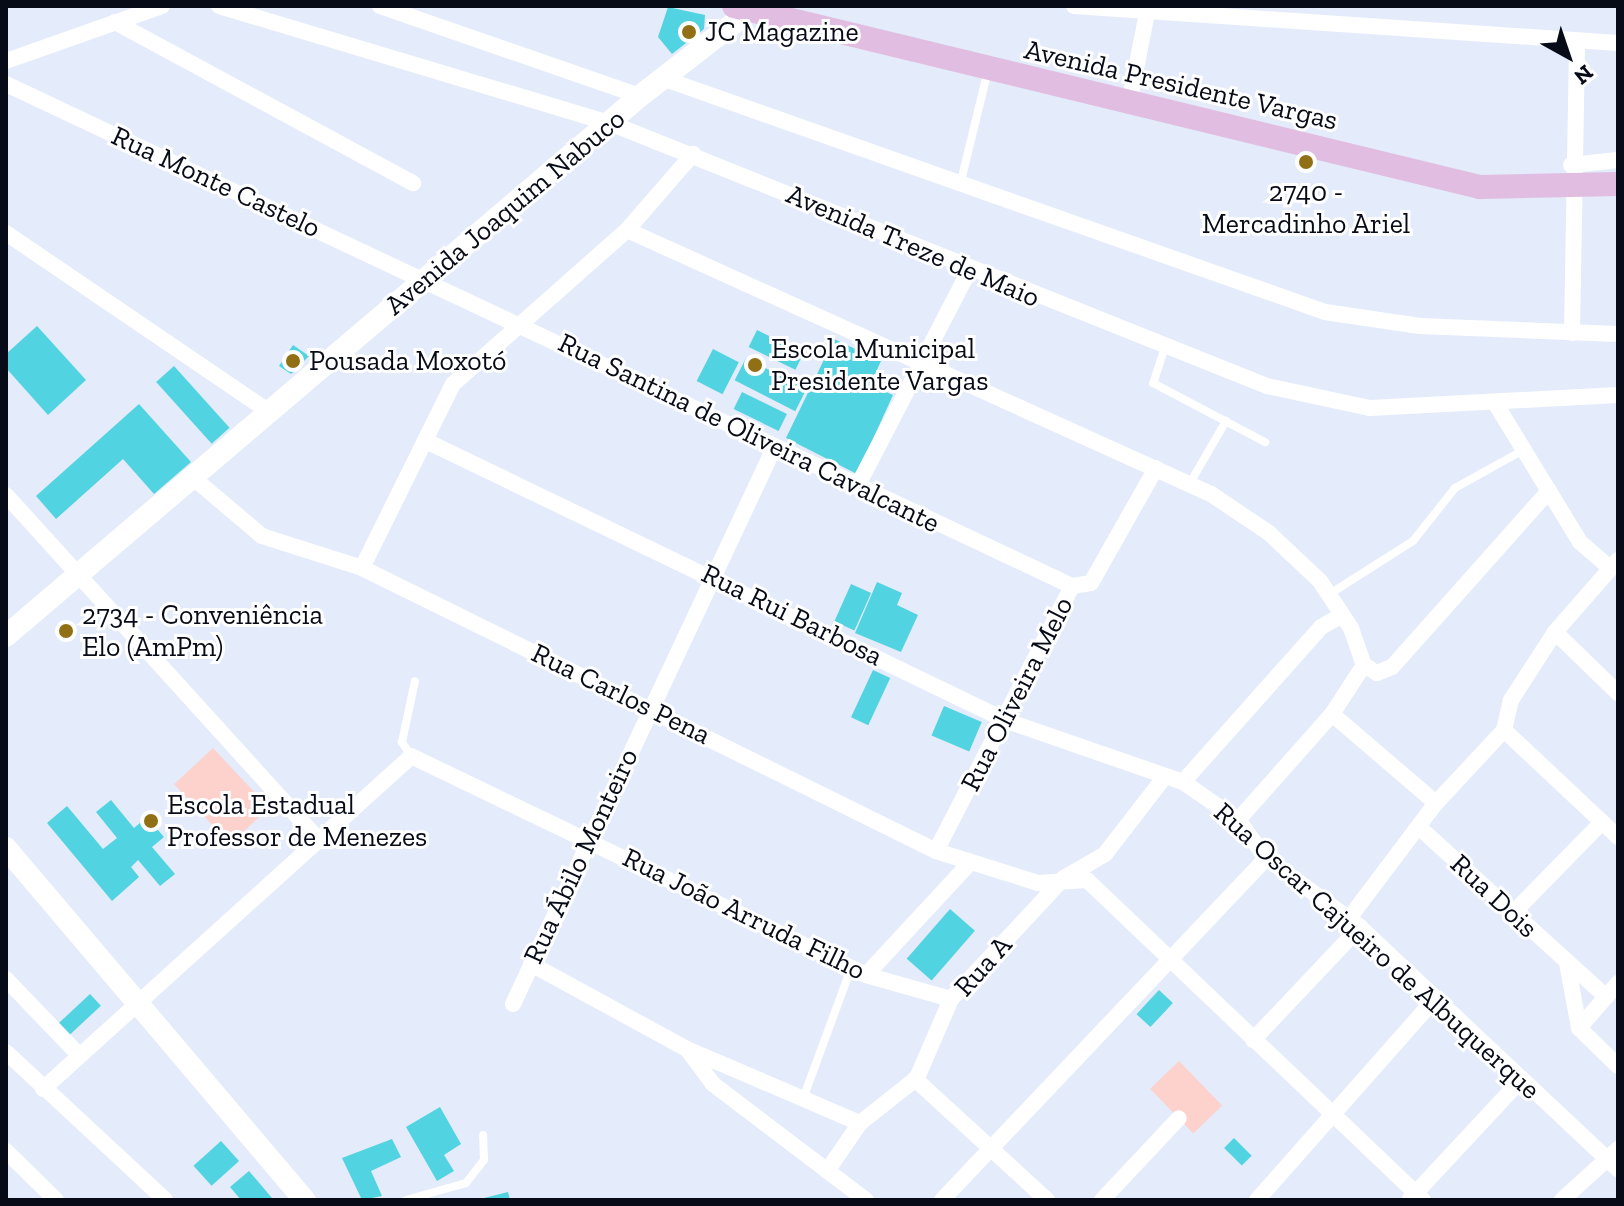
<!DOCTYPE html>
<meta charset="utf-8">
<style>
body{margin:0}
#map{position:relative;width:1624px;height:1206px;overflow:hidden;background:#e4ebfa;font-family:"Zilla Slab",serif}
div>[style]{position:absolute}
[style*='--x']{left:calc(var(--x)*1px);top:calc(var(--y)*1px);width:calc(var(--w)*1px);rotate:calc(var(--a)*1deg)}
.green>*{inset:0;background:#fdd1cc;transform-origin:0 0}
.building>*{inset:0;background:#52d3e1;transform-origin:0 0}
.service>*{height:8px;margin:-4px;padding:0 4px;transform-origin:4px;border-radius:4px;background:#fff}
.minor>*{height:16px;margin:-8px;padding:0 8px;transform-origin:8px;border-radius:8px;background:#fff}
.secondary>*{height:22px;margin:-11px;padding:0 11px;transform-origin:11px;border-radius:11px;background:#fff}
.primary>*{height:24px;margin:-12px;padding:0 12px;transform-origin:12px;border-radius:12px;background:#e0bde1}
.dots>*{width:22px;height:22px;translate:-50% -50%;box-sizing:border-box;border:4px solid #fff;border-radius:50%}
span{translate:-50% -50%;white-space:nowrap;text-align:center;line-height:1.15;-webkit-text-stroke:6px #fff;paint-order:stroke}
.poi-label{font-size:28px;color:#070b17}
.left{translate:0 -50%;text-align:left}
.street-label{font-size:28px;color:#070b17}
.frame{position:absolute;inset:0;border:8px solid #070b17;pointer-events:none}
.north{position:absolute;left:1528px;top:16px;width:80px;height:80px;-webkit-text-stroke:6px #fff;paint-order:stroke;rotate:140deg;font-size:22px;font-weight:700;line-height:32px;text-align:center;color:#070b17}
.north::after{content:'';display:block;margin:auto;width:28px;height:36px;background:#070b17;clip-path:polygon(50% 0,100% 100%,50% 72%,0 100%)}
</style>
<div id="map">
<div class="green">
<i style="left:213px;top:748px;width:82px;height:53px;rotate:47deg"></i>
<i style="left:1179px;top:1061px;width:62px;height:40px;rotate:46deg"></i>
</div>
<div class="building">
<i style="clip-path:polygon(668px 7px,705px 15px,704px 29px,672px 54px,658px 37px)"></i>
<i style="clip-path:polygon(37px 326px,86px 380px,48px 415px,6px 368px,6px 354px)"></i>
<i style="left:757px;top:330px;width:52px;height:19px;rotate:26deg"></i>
<i style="clip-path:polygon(834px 339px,881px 361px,870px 385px,893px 395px,857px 474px,786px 438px)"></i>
<i style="clip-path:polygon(293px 345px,309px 356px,291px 374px,279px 366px)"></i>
<i style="left:713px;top:349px;width:29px;height:36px;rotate:27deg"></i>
<i style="left:746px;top:358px;width:68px;height:25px;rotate:27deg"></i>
<i style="left:174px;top:366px;width:83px;height:24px;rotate:48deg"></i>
<i style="left:742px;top:392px;width:50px;height:19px;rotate:26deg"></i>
<i style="clip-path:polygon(139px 404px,191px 462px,154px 494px,123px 459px,56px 519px,36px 496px)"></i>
<i style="clip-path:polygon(877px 582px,902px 593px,897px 605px,918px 615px,901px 652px,855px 633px)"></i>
<i style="left:851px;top:584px;width:22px;height:41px;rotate:24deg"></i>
<i style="left:873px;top:670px;width:19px;height:52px;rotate:25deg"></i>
<i style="left:944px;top:706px;width:41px;height:32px;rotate:23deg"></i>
<i style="clip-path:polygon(111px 800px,134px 828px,147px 817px,164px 837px,152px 847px,175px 874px,160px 886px,138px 860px,131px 867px,139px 877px,112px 901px,47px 823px,67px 806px,103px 849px,117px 838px,96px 812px)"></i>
<i style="left:950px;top:909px;width:33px;height:66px;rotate:41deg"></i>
<i style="left:1159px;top:990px;width:19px;height:33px;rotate:43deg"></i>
<i style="left:90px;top:994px;width:16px;height:43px;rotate:47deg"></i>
<i style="clip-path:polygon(440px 1107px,461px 1144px,444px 1155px,454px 1171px,437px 1181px,406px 1127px)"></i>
<i style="left:1234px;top:1138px;width:25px;height:14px;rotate:45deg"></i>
<i style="clip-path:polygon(392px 1139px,401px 1157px,371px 1171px,382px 1196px,362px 1200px,342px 1158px)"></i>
<i style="left:221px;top:1141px;width:27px;height:37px;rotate:48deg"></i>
<i style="clip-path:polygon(249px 1171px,272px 1198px,270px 1200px,241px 1200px,230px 1187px)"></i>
<i style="clip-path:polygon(508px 1192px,510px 1200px,480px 1200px,480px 1199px)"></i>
</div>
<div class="service">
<i style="--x:961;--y:181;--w:114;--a:-76.3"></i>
<i style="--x:1164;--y:350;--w:35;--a:108"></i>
<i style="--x:1153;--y:383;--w:127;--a:27.8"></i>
<i style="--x:1190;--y:483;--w:72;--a:-59.9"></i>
<i style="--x:1328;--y:595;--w:101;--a:-32.4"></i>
<i style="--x:1413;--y:541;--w:68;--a:-51.6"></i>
<i style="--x:1455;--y:488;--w:74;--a:-29"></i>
<i style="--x:411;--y:756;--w:17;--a:-123"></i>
<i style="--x:402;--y:742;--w:62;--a:-78"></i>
<i style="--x:804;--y:1096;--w:136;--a:-69.8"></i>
<i style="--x:406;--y:1200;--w:62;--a:-15.8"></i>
<i style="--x:466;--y:1183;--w:29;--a:-52"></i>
<i style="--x:484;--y:1160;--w:25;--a:-92"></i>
</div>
<div class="minor">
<i style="--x:219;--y:6;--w:408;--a:16.7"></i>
<i style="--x:610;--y:123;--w:708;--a:21.82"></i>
<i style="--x:1267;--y:386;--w:105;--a:12.1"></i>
<i style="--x:1370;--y:408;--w:248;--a:-3"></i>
<i style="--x:380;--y:6;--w:275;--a:19.1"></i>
<i style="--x:1074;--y:6;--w:545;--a:3.89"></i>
<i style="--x:115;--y:22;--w:339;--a:28.4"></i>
<i style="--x:6;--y:61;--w:165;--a:-19.4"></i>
<i style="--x:662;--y:78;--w:703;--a:19.44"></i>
<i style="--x:1325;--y:312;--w:96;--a:8.4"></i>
<i style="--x:1420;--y:326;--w:198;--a:2.3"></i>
<i style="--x:6;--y:84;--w:1178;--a:25.22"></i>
<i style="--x:1072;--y:586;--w:19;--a:-9"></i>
<i style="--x:1091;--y:583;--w:132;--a:-60.5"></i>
<i style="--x:1129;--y:104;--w:98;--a:-78.8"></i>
<i style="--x:1571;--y:165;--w:47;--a:-6.1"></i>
<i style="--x:627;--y:230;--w:641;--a:24.33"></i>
<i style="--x:1211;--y:494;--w:70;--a:33.9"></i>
<i style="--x:1269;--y:533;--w:70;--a:43.3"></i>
<i style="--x:1320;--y:581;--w:56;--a:56.6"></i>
<i style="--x:1351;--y:628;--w:39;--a:71"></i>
<i style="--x:1364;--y:665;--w:15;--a:32"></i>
<i style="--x:1377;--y:673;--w:16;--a:-22"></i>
<i style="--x:1392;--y:667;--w:236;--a:-48.3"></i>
<i style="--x:6;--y:233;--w:317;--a:34.2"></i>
<i style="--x:1572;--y:333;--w:292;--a:-89"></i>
<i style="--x:1497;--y:406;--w:159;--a:58.6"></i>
<i style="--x:1580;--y:542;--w:37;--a:41"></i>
<i style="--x:426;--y:441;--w:645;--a:25.73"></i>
<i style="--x:1007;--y:721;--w:186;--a:19.1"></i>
<i style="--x:1183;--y:782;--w:67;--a:34.6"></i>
<i style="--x:1238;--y:820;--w:47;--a:53.6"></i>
<i style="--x:1266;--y:858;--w:117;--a:36.3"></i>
<i style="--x:1360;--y:927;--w:354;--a:43.2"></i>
<i style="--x:191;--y:476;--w:93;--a:40.2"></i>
<i style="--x:262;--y:536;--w:105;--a:17.7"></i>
<i style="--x:362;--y:568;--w:640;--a:26.24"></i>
<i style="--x:936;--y:851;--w:107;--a:17.4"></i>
<i style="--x:1038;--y:883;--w:49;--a:-3.5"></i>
<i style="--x:1087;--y:880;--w:464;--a:43.6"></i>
<i style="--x:857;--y:487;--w:246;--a:-62.6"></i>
<i style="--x:6;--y:495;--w:464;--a:47.8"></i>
<i style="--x:362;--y:568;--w:205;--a:-63.7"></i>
<i style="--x:453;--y:384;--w:232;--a:-41.5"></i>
<i style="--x:627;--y:230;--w:101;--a:-49"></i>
<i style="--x:1555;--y:632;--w:88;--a:44.1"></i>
<i style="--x:1332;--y:714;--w:137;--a:40.6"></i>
<i style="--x:1504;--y:730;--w:156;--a:43.2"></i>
<i style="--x:1183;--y:782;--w:208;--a:-48.3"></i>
<i style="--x:1321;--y:627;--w:23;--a:-29"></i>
<i style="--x:1238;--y:820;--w:142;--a:-48.4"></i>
<i style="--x:1332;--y:714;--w:59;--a:-56.9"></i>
<i style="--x:1421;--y:829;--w:250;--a:42.2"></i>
<i style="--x:936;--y:851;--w:298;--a:-62.8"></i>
<i style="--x:1514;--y:912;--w:126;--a:-45.6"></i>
<i style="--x:1347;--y:921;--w:148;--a:-53"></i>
<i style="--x:1436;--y:803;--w:100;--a:-47"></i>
<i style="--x:1504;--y:730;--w:31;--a:-77"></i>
<i style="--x:1511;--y:700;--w:81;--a:-57.1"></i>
<i style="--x:1555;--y:632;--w:96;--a:-48.8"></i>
<i style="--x:1567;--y:963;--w:66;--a:79.5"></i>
<i style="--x:1579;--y:1028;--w:54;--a:44.3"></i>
<i style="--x:531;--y:964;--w:178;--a:28.6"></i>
<i style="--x:687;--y:1049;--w:44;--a:53.4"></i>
<i style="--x:713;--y:1084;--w:192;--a:37.2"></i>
<i style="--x:866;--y:975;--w:150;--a:-47.2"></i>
<i style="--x:6;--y:979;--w:104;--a:46.2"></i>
<i style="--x:513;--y:1004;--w:614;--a:-64.85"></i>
<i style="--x:1579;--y:1028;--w:60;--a:-49.1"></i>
<i style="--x:1253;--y:1040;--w:156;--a:-46.6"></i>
<i style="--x:687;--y:1049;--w:188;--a:23.2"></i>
<i style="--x:6;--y:1052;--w:217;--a:42.9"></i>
<i style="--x:915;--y:1079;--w:179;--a:42.5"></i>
<i style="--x:43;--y:1089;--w:496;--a:-42.1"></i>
<i style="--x:411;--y:756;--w:505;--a:25.7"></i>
<i style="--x:866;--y:975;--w:88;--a:15.8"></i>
<i style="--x:6;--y:1151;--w:70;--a:44.4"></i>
<i style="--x:827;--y:1171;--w:58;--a:-55.5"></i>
<i style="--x:860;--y:1123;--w:73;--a:-38.3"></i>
<i style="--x:917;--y:1078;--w:86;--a:-66.7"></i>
<i style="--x:951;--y:999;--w:166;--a:-47"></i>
<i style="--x:1064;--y:878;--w:48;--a:-30.3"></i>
<i style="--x:1105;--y:854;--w:95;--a:-52.3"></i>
<i style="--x:1410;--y:1199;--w:163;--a:-47"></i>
<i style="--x:942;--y:1200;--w:471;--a:-46.5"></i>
<i style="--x:1102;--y:1200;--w:112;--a:-46.8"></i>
<i style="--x:1257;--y:1200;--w:266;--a:-48.5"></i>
<i style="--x:1562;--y:1200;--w:76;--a:-42.3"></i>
</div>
<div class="secondary">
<i style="--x:6;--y:636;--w:833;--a:-40.42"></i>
<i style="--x:640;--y:96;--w:140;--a:-37.8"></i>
<i style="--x:6;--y:848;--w:462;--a:49.7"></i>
</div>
<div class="primary">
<i style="--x:734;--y:6;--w:768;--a:13.64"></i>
<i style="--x:1480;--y:187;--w:138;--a:-1.2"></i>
</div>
<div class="dots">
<i style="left:689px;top:32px;background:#916f15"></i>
<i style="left:1306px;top:162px;background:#916f15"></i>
<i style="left:293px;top:361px;background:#916f15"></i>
<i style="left:755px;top:365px;background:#916f15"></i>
<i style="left:66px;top:631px;background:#916f15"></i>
<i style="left:151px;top:821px;background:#916f15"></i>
</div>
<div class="poi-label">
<span class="left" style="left:705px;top:32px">JC Magazine</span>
<span style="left:1306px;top:208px">2740 -<br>Mercadinho Ariel</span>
<span class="left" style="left:771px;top:365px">Escola Municipal<br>Presidente Vargas</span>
<span class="left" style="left:309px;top:361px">Pousada Moxotó</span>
<span class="left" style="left:82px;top:631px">2734 - Conveniência<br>Elo (AmPm)</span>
<span class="left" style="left:167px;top:821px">Escola Estadual<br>Professor de Menezes</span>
</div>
<div class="street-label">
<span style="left:1181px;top:85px;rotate:13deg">Avenida Presidente Vargas</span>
<span style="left:216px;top:182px;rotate:25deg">Rua Monte Castelo</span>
<span style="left:505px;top:212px;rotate:-40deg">Avenida Joaquim Nabuco</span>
<span style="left:913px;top:246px;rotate:23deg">Avenida Treze de Maio</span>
<span style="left:749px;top:433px;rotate:26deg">Rua Santina de Oliveira Cavalcante</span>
<span style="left:792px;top:615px;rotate:26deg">Rua Rui Barbosa</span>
<span style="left:621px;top:694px;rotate:26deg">Rua Carlos Pena</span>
<span style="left:1017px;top:694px;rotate:-63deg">Rua Oliveira Melo</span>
<span style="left:581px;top:856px;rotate:-65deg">Rua Ábilo Monteiro</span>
<span style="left:1494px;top:896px;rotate:43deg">Rua Dois</span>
<span style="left:744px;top:914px;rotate:26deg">Rua João Arruda Filho</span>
<span style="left:1377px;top:951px;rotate:42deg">Rua Oscar Cajueiro de Albuquerque</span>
<span style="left:983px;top:966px;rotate:-48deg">Rua A</span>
</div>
<div class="frame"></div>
<div class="north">N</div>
</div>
